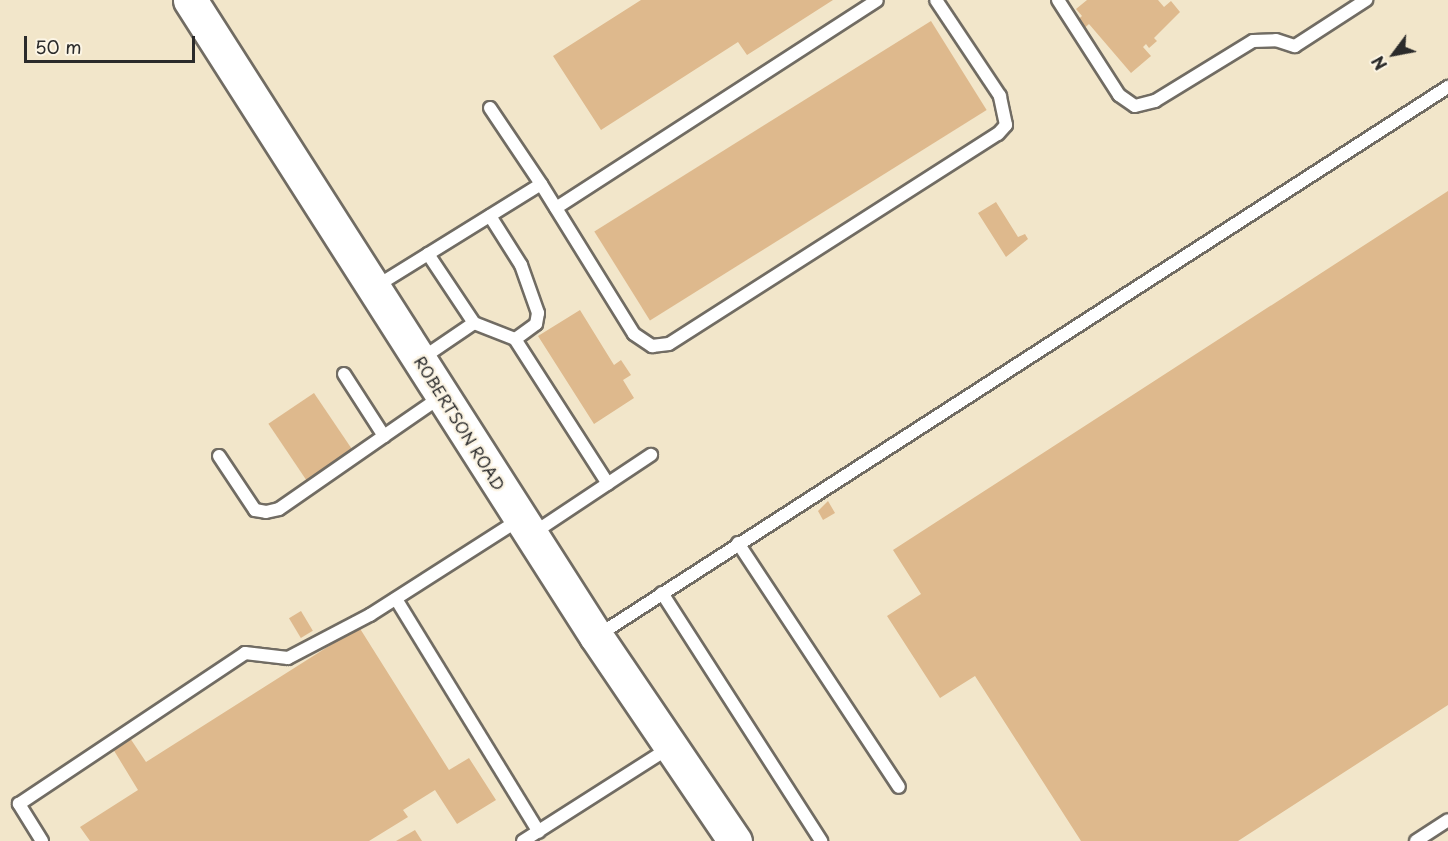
<!DOCTYPE html>
<style>
body{margin:0}
#map{position:relative;width:1448px;height:841px;overflow:hidden;background:#f2e6ca;font-family:"Playpen Sans",sans-serif}
div>[style]{position:absolute}
[style*='--x']{left:calc(var(--x)*1px);top:calc(var(--y)*1px);width:calc(var(--w)*1px);rotate:calc(var(--a)*1deg)}
.building>*{inset:0;background:#deb98d;transform-origin:0 0}
.roads{filter:drop-shadow(2px 0 #716c63) drop-shadow(-2px 0 #716c63) drop-shadow(0 2px #716c63) drop-shadow(0 -2px #716c63)}
.lane>*{height:12px;margin:-6px;padding:0 6px;transform-origin:6px;border-radius:6px;background:#fff}
.secondary>*{height:33px;margin:-16.5px;padding:0 16.5px;transform-origin:16.5px;border-radius:16.5px;background:#fff}
span{translate:-50% -50%;white-space:nowrap;text-align:center;line-height:1.15;-webkit-text-stroke:5px #fcf5e5;paint-order:stroke}
.street-label{font-size:16px;color:#2b2b2b}
.north{position:absolute;left:1364px;top:24px;width:60px;height:60px;-webkit-text-stroke:4px #fcf5e5;paint-order:stroke;rotate:238deg;font-size:16px;font-weight:700;line-height:24px;text-align:center;color:#2b2b2b}
.north::after{content:'';display:block;margin:auto;width:21px;height:27px;background:#2b2b2b;clip-path:polygon(50% 0,100% 100%,50% 72%,0 100%)}
.scale{position:absolute;left:24px;top:36px;width:171px;height:27px;box-sizing:border-box;border:3px solid #2b2b2b;border-top:0;padding-left:8px;font-size:18px;line-height:21px;white-space:nowrap;color:#2b2b2b;-webkit-text-stroke:4px #fcf5e5;paint-order:stroke}
</style>
<div id="map">
<div class="building">
<i style="clip-path:polygon(641px 0,833px 0,747px 55px,738px 42px,601px 130px,553px 56px)"></i>
<i style="clip-path:polygon(1087px 0,1158px 0,1164px 7px,1171px 1px,1180px 12px,1154px 38px,1157px 41px,1149px 48px,1146px 44px,1143px 47px,1151px 56px,1131px 73px,1089px 24px,1081px 31px,1074px 23px,1082px 16px,1076px 9px)"></i>
<i style="left:931px;top:21px;width:105px;height:397px;rotate:58deg"></i>
<i style="clip-path:polygon(1448px 191px,1448px 705px,1238px 841px,1081px 841px,975px 676px,940px 698px,887px 616px,921px 594px,893px 550px)"></i>
<i style="clip-path:polygon(996px 202px,1018px 237px,1025px 234px,1028px 239px,1006px 257px,978px 213px)"></i>
<i style="clip-path:polygon(580px 310px,614px 365px,621px 360px,631px 375px,623px 380px,634px 398px,594px 424px,538px 336px)"></i>
<i style="left:314px;top:393px;width:68px;height:55px;rotate:56deg"></i>
<i style="clip-path:polygon(828px 501px,835px 513px,823px 520px,818px 511px)"></i>
<i style="left:301px;top:611px;width:23px;height:14px;rotate:59deg"></i>
<i style="clip-path:polygon(359px 627px,449px 770px,469px 758px,496px 800px,457px 824px,435px 790px,403px 810px,408px 817px,369px 841px,90px 841px,80px 827px,138px 790px,113px 749px,130px 738px,146px 762px)"></i>
<i style="clip-path:polygon(415px 830px,422px 841px,396px 841px)"></i>
</div>
<div class="roads">
<div class="lane">
<i style="--x:1058;--y:0;--w:113;--a:57.3"></i>
<i style="--x:1119;--y:95;--w:19;--a:35"></i>
<i style="--x:1135;--y:106;--w:21;--a:-14"></i>
<i style="--x:1155;--y:101;--w:115;--a:-31.5"></i>
<i style="--x:1253;--y:41;--w:23;--a:-2"></i>
<i style="--x:1276;--y:40;--w:20;--a:18"></i>
<i style="--x:1295;--y:46;--w:85;--a:-32.9"></i>
<i style="--x:490;--y:108;--w:92;--a:56.1"></i>
<i style="--x:556;--y:208;--w:382;--a:-32.9"></i>
<i style="--x:490;--y:216;--w:58;--a:57.7"></i>
<i style="--x:521;--y:265;--w:51;--a:70.5"></i>
<i style="--x:538;--y:313;--w:11;--a:100"></i>
<i style="--x:536;--y:324;--w:26;--a:144"></i>
<i style="--x:428;--y:254;--w:83;--a:56.3"></i>
<i style="--x:474;--y:323;--w:44;--a:21.3"></i>
<i style="--x:515;--y:339;--w:172;--a:57.3"></i>
<i style="--x:375;--y:287;--w:195;--a:-31.8"></i>
<i style="--x:541;--y:184;--w:176;--a:58.2"></i>
<i style="--x:634;--y:334;--w:22;--a:34"></i>
<i style="--x:652;--y:346;--w:17;--a:-7"></i>
<i style="--x:669;--y:344;--w:390;--a:-32.6"></i>
<i style="--x:998;--y:134;--w:12;--a:-48"></i>
<i style="--x:1006;--y:125;--w:30;--a:-102"></i>
<i style="--x:1000;--y:96;--w:115;--a:-123.7"></i>
<i style="--x:421;--y:359;--w:64;--a:-34.2"></i>
<i style="--x:344;--y:374;--w:74;--a:57.2"></i>
<i style="--x:384;--y:436;--w:70;--a:-34.6"></i>
<i style="--x:219;--y:456;--w:65;--a:56.3"></i>
<i style="--x:255;--y:510;--w:11;--a:10"></i>
<i style="--x:266;--y:512;--w:13;--a:-13"></i>
<i style="--x:279;--y:509;--w:128;--a:-34.8"></i>
<i style="--x:532;--y:534;--w:143;--a:-33.6"></i>
<i style="--x:738;--y:543;--w:292;--a:56.6"></i>
<i style="--x:662;--y:593;--w:295;--a:57.3"></i>
<i style="--x:396;--y:599;--w:273;--a:58.5"></i>
<i style="--x:597;--y:636;--w:1013;--a:-32.83"></i>
<i style="--x:42;--y:841;--w:44;--a:-121.9"></i>
<i style="--x:19;--y:804;--w:272;--a:-33.7"></i>
<i style="--x:245;--y:653;--w:43;--a:6.6"></i>
<i style="--x:288;--y:658;--w:93;--a:-27.7"></i>
<i style="--x:370;--y:615;--w:178;--a:-32.6"></i>
<i style="--x:523;--y:841;--w:173;--a:-32.5"></i>
<i style="--x:1416;--y:841;--w:38;--a:-33"></i>
</div>
<div class="secondary">
<i style="--x:190;--y:0;--w:755;--a:57.45"></i>
<i style="--x:596;--y:636;--w:248;--a:55.9"></i>
</div>
</div>
<div class="street-label">
<span style="left:460px;top:423px;rotate:58deg">ROBERTSON ROAD</span>
</div>
<div class="north">N</div>
<div class="scale">50 m</div>
</div>
